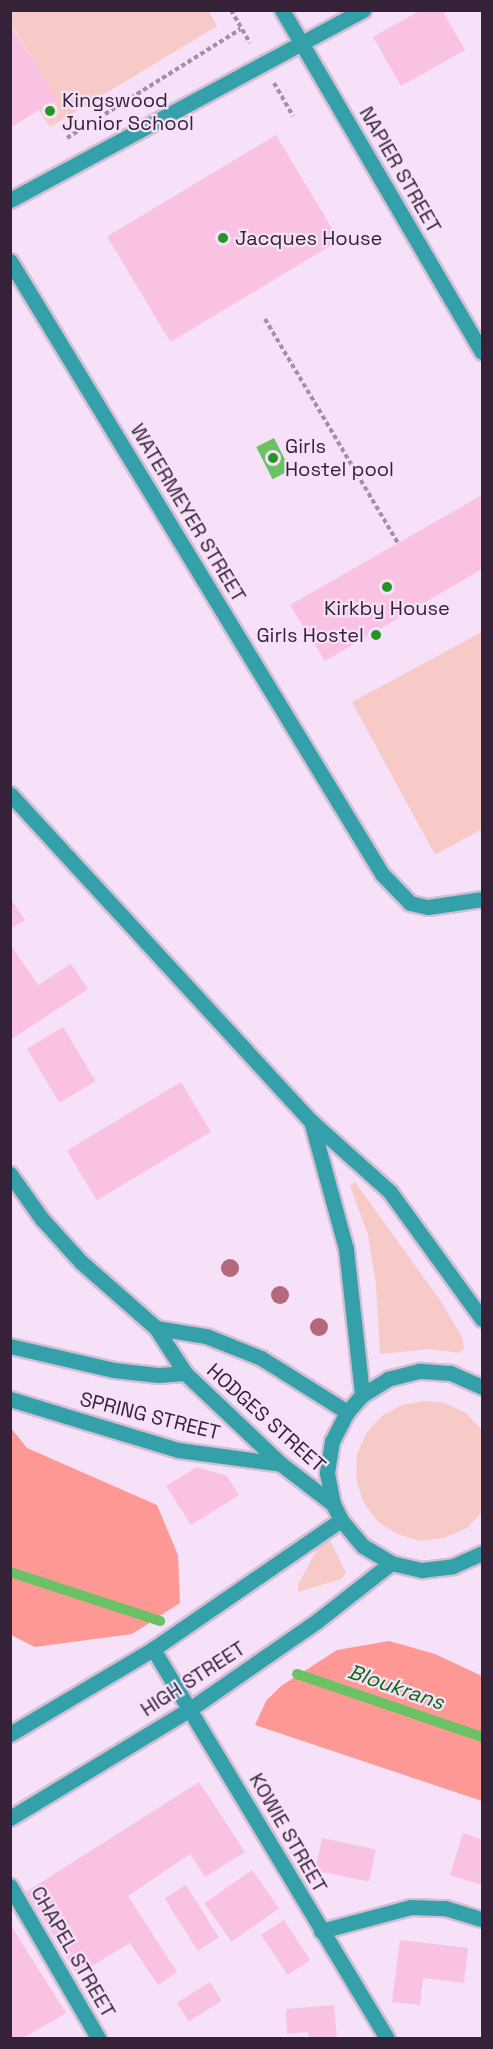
<!DOCTYPE html>
<style>
body{margin:0}
#map{position:relative;width:493px;height:2049px;overflow:hidden;background:#f6e1f8;font-family:"Space Grotesk",sans-serif}
div>[style]{position:absolute}
[style*='--x']{left:calc(var(--x)*1px);top:calc(var(--y)*1px);width:calc(var(--w)*1px);rotate:calc(var(--a)*1deg)}
.green>*{inset:0;background:#f7cac7}
.forest>*{inset:0;background:#fe9894}
.water>*{inset:0;background:#6ac265;transform-origin:0 0}
.stream>*{height:10px;margin:-5px;padding:0 5px;transform-origin:5px;border-radius:5px;background:#6ac265}
.building>*{inset:0;background:#f9c1e2;transform-origin:0 0}
.path>*{height:4px;margin-top:-2px;transform-origin:0;background:repeating-linear-gradient(90deg,#a48fa6 0 4.5px,transparent 0 7.5px)}
.roads{filter:drop-shadow(2px 0 #d3bfd5) drop-shadow(-2px 0 #d3bfd5) drop-shadow(0 2px #d3bfd5) drop-shadow(0 -2px #d3bfd5)}
.minor>*{height:15px;margin:-7.5px;padding:0 7.5px;transform-origin:7.5px;border-radius:7.5px;background:#34a1aa}
.tertiary>*{height:15px;margin:-7.5px;padding:0 7.5px;transform-origin:7.5px;border-radius:7.5px;background:#34a1aa}
.trees>*{width:18px;height:18px;margin:-9px;border-radius:50%;background:#b3687c}
.dots>*{width:16px;height:16px;translate:-50% -50%;box-sizing:border-box;border:3px solid #f6e1f8;border-radius:50%}
span{translate:-50% -50%;white-space:nowrap;text-align:center;line-height:1.15;-webkit-text-stroke:4.5px #f6e1f8;paint-order:stroke}
.poi-label{font-size:20px;color:#362238}
.left{translate:0 -50%;text-align:left}
.right{translate:-100% -50%;text-align:right}
.street-label{font-size:20px;color:#362238}
.water-label{font-size:21px;color:#0c690c;font-style:italic}
.frame{position:absolute;inset:0;border:12px solid #362238;pointer-events:none}
</style>
<div id="map">
<div class="green">
<i style="clip-path:polygon(208px 10px,217px 26px,50px 127px,39px 110px,56px 99px,11px 24px,11px 11px)"></i>
<i style="clip-path:polygon(482px 632px,482px 829px,435px 855px,352px 702px)"></i>
<i style="clip-path:polygon(355px 1182px,440px 1300px,462px 1337px,464px 1348px,459px 1353px,430px 1349px,380px 1354px,376px 1284px,368px 1235px,350px 1186px)"></i>
<i style="clip-path:polygon(424px 1401px,445px 1403px,466px 1413px,482px 1430px,482px 1512px,467px 1528px,444px 1538px,420px 1541px,397px 1534px,377px 1521px,363px 1501px,356px 1478px,357px 1454px,367px 1432px,382px 1416px,402px 1405px)"></i>
<i style="clip-path:polygon(329px 1538px,346px 1573px,341px 1579px,298px 1592px,298px 1584px,317px 1550px)"></i>
</div>
<div class="forest">
<i style="clip-path:polygon(10px 1427px,27px 1448px,157px 1505px,178px 1555px,180px 1603px,132px 1634px,35px 1647px,11px 1635px)"></i>
<i style="clip-path:polygon(389px 1641px,435px 1654px,482px 1676px,482px 1801px,255px 1725px,266px 1701px,281px 1686px,337px 1650px)"></i>
</div>
<div class="water">
<i style="left:274px;top:438px;width:36px;height:20px;rotate:63deg"></i>
</div>
<div class="stream">
<i style="--x:10;--y:1572;--w:158;--a:18.1"></i>
<i style="--x:297;--y:1674;--w:195;--a:18.8"></i>
</div>
<div class="building">
<i style="clip-path:polygon(421px 10px,442px 10px,465px 50px,401px 86px,373px 37px)"></i>
<i style="clip-path:polygon(10px 24px,57px 99px,13px 126px,10px 121px)"></i>
<i style="left:276px;top:135px;width:123px;height:197px;rotate:59deg"></i>
<i style="clip-path:polygon(482px 495px,482px 569px,325px 661px,290px 605px)"></i>
<i style="clip-path:polygon(10px 898px,25px 920px,10px 929px)"></i>
<i style="clip-path:polygon(10px 944px,38px 985px,71px 964px,88px 989px,10px 1040px)"></i>
<i style="left:63px;top:1027px;width:63px;height:42px;rotate:59deg"></i>
<i style="left:181px;top:1082px;width:58px;height:133px;rotate:59deg"></i>
<i style="clip-path:polygon(197px 1467px,227px 1476px,239px 1495px,191px 1525px,166px 1486px)"></i>
<i style="clip-path:polygon(199px 1782px,245px 1852px,205px 1877px,190px 1854px,128px 1896px,177px 1972px,158px 1985px,130px 1943px,77px 1975px,26px 1892px)"></i>
<i style="clip-path:polygon(463px 1833px,482px 1840px,482px 1885px,450px 1875px)"></i>
<i style="left:322px;top:1838px;width:55px;height:33px;rotate:12deg"></i>
<i style="left:252px;top:1870px;width:47px;height:58px;rotate:55deg"></i>
<i style="left:186px;top:1885px;width:62px;height:25px;rotate:58deg"></i>
<i style="left:284px;top:1920px;width:48px;height:27px;rotate:57deg"></i>
<i style="clip-path:polygon(10px 1924px,66px 2013px,23px 2038px,10px 2038px)"></i>
<i style="clip-path:polygon(400px 1940px,468px 1948px,464px 1983px,423px 1978px,420px 2005px,392px 2002px)"></i>
<i style="left:210px;top:1982px;width:22px;height:39px;rotate:58deg"></i>
<i style="clip-path:polygon(334px 2005px,337px 2038px,309px 2038px,308px 2032px,287px 2034px,286px 2009px)"></i>
</div>
<div class="path">
<i style="--x:231;--y:10;--w:38;--a:60"></i>
<i style="--x:274;--y:83;--w:38;--a:60"></i>
<i style="--x:67;--y:138;--w:205;--a:-32.1"></i>
<i style="--x:265;--y:319;--w:261;--a:59.3"></i>
</div>
<div class="roads">
<div class="minor">
<i style="--x:282;--y:10;--w:396;--a:59.7"></i>
<i style="--x:10;--y:200;--w:401;--a:-28.3"></i>
<i style="--x:10;--y:261;--w:717;--a:58.75"></i>
<i style="--x:382;--y:874;--w:40;--a:46"></i>
<i style="--x:410;--y:903;--w:18;--a:13"></i>
<i style="--x:428;--y:907;--w:55;--a:-8.4"></i>
<i style="--x:10;--y:1174;--w:55;--a:54.6"></i>
<i style="--x:42;--y:1219;--w:58;--a:47.8"></i>
<i style="--x:81;--y:1262;--w:100;--a:41.3"></i>
<i style="--x:156;--y:1328;--w:54;--a:57.2"></i>
<i style="--x:185;--y:1373;--w:132;--a:43.5"></i>
<i style="--x:281;--y:1464;--w:66;--a:37.6"></i>
<i style="--x:156;--y:1328;--w:51;--a:9.1"></i>
<i style="--x:206;--y:1336;--w:59;--a:21.8"></i>
<i style="--x:261;--y:1358;--w:102;--a:32.1"></i>
<i style="--x:10;--y:1346;--w:107;--a:13"></i>
<i style="--x:114;--y:1370;--w:44;--a:6.5"></i>
<i style="--x:158;--y:1375;--w:27;--a:-4"></i>
<i style="--x:10;--y:1399;--w:176;--a:16.9"></i>
<i style="--x:178;--y:1450;--w:104;--a:7.7"></i>
<i style="--x:153;--y:1649;--w:454;--a:59"></i>
<i style="--x:10;--y:1886;--w:176;--a:59.9"></i>
<i style="--x:321;--y:1931;--w:93;--a:-14.9"></i>
<i style="--x:411;--y:1907;--w:34;--a:2"></i>
<i style="--x:445;--y:1908;--w:39;--a:17"></i>
</div>
<div class="tertiary">
<i style="--x:10;--y:794;--w:444;--a:47.4"></i>
<i style="--x:311;--y:1121;--w:106;--a:41.9"></i>
<i style="--x:390;--y:1192;--w:157;--a:54.1"></i>
<i style="--x:311;--y:1121;--w:133;--a:74.7"></i>
<i style="--x:346;--y:1249;--w:147;--a:83.7"></i>
<i style="--x:482;--y:1387;--w:35;--a:-156"></i>
<i style="--x:450;--y:1373;--w:31;--a:-176"></i>
<i style="--x:419;--y:1371;--w:32;--a:166"></i>
<i style="--x:388;--y:1379;--w:31;--a:148"></i>
<i style="--x:362;--y:1395;--w:23;--a:131"></i>
<i style="--x:347;--y:1412;--w:33;--a:117"></i>
<i style="--x:332;--y:1441;--w:32;--a:99"></i>
<i style="--x:327;--y:1473;--w:32;--a:79"></i>
<i style="--x:333;--y:1504;--w:18;--a:63"></i>
<i style="--x:341;--y:1520;--w:34;--a:50"></i>
<i style="--x:363;--y:1546;--w:33;--a:31"></i>
<i style="--x:391;--y:1563;--w:32;--a:13"></i>
<i style="--x:422;--y:1570;--w:31;--a:-7"></i>
<i style="--x:453;--y:1566;--w:32;--a:-24"></i>
<i style="--x:10;--y:1734;--w:166;--a:-30.7"></i>
<i style="--x:153;--y:1649;--w:228;--a:-34.5"></i>
<i style="--x:10;--y:1818;--w:210;--a:-31.2"></i>
<i style="--x:190;--y:1709;--w:155;--a:-34.7"></i>
<i style="--x:317;--y:1621;--w:94;--a:-38.1"></i>
</div>
</div>
<div class="trees">
<i style="left:230px;top:1268px"></i>
<i style="left:280px;top:1295px"></i>
<i style="left:319px;top:1327px"></i>
</div>
<div class="dots">
<i style="left:50px;top:111px;background:#249522"></i>
<i style="left:223px;top:238px;background:#249522"></i>
<i style="left:273px;top:458px;background:#249522"></i>
<i style="left:387px;top:587px;background:#249522"></i>
<i style="left:376px;top:635px;background:#249522"></i>
</div>
<div class="poi-label">
<span class="left" style="left:62px;top:112px">Kingswood<br>Junior School</span>
<span class="left" style="left:235px;top:238px">Jacques House</span>
<span class="left" style="left:285px;top:458px">Girls<br>Hostel pool</span>
<span style="left:387px;top:608px">Kirkby House</span>
<span class="right" style="left:364px;top:635px">Girls Hostel</span>
</div>
<div class="street-label">
<span style="left:400px;top:170px;rotate:60deg">NAPIER STREET</span>
<span style="left:188px;top:513px;rotate:59deg">WATERMEYER STREET</span>
<span style="left:150px;top:1416px;rotate:14deg">SPRING STREET</span>
<span style="left:266px;top:1418px;rotate:42deg">HODGES STREET</span>
<span style="left:193px;top:1679px;rotate:-33deg">HIGH STREET</span>
<span style="left:288px;top:1833px;rotate:60deg">KOWIE STREET</span>
<span style="left:73px;top:1952px;rotate:60deg">CHAPEL STREET</span>
</div>
<div class="water-label">
<span style="left:396px;top:1687px;rotate:19deg">Bloukrans</span>
</div>
<div class="frame"></div>
</div>
